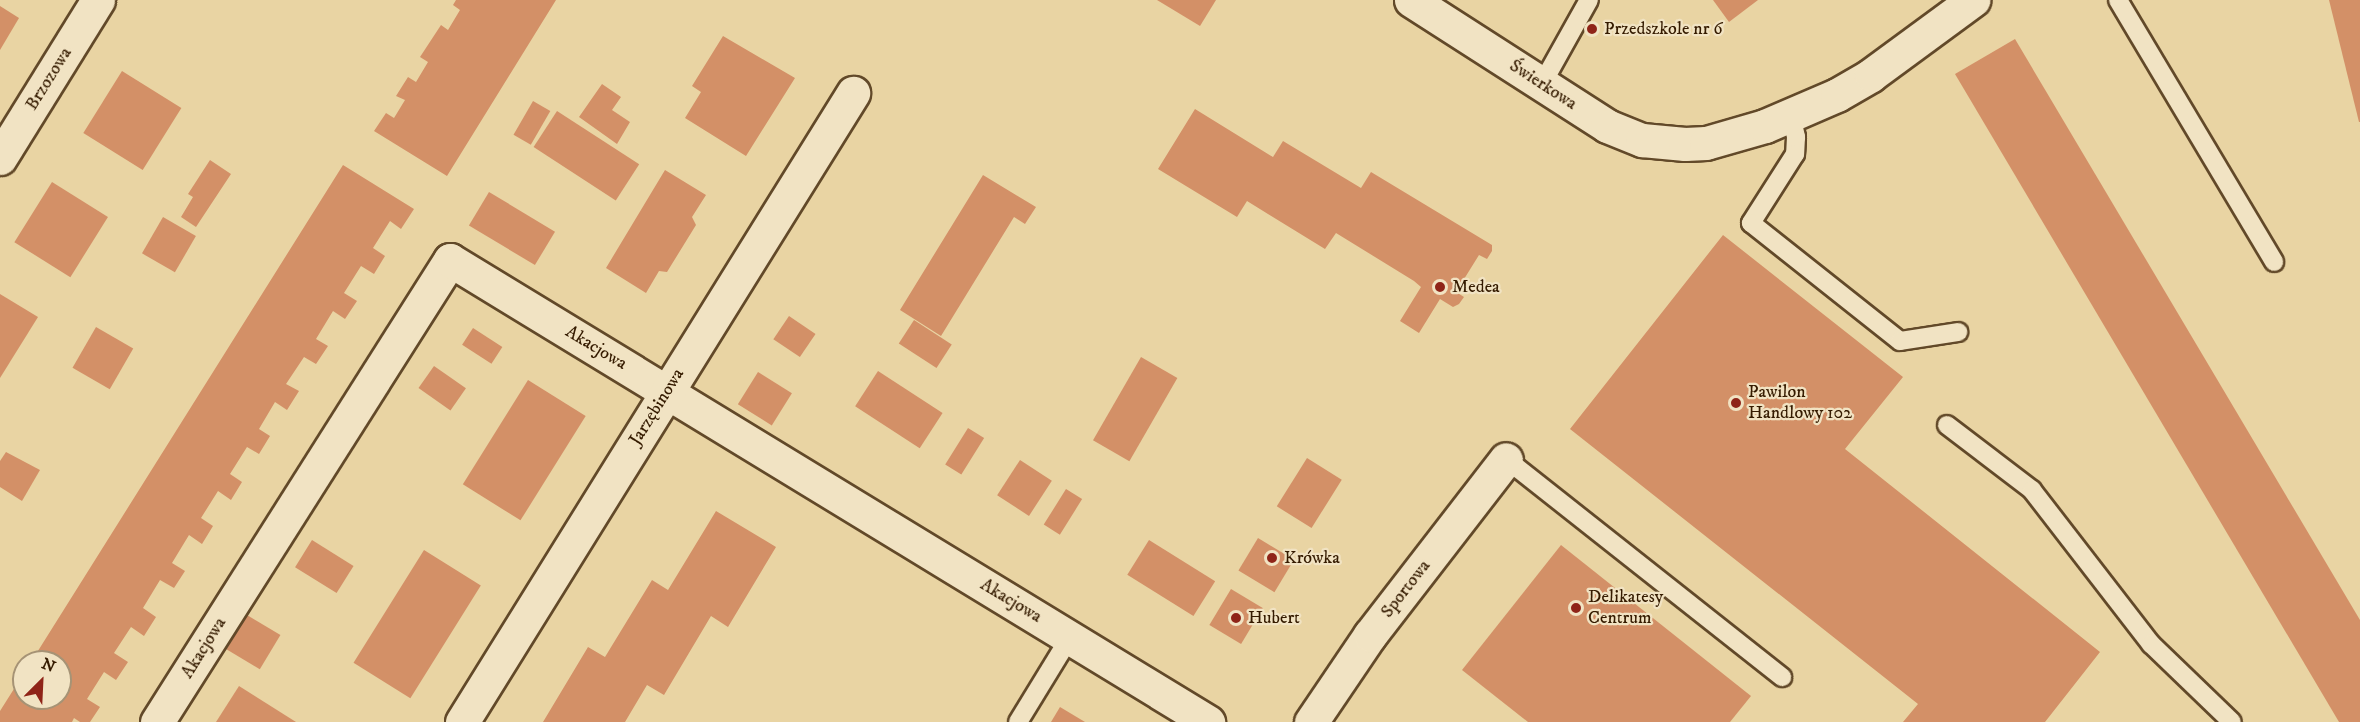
<!DOCTYPE html>
<meta charset="utf-8">
<style>
body{margin:0}
#map{position:relative;width:2360px;height:722px;overflow:hidden;background:#e9d4a3;font-family:"IM FELL DW Pica",serif}
div>[style]{position:absolute}
[style*='--x']{left:calc(var(--x)*1px);top:calc(var(--y)*1px);width:calc(var(--w)*1px);rotate:calc(var(--a)*1deg)}
.building>*{inset:0;background:#d39067;transform-origin:0 0}
.roads{filter:drop-shadow(2px 0 #624929) drop-shadow(-2px 0 #624929) drop-shadow(0 2px #624929) drop-shadow(0 -2px #624929)}
.lane>*{height:18px;margin:-9px;padding:0 9px;transform-origin:9px;border-radius:9px;background:#f1e3c3}
.street>*{height:33px;margin:-16.5px;padding:0 16.5px;transform-origin:16.5px;border-radius:16.5px;background:#f1e3c3}
.dots>*{width:16px;height:16px;translate:-50% -50%;box-sizing:border-box;border:3px solid #f1e3c3;border-radius:50%}
span{translate:-50% -50%;white-space:nowrap;text-align:center;line-height:1.15;-webkit-text-stroke:4.5px #f1e3c3;paint-order:stroke}
.poi-label{font-size:18px;color:#351b00}
.left{translate:0 -50%;text-align:left}
.street-label{font-size:18px;color:#351b00}
.north{position:absolute;left:12px;top:650px;width:60px;height:60px;box-sizing:border-box;background:#f1e3c3;border:2px solid #a69375;border-radius:50%;rotate:24deg;font-size:16px;font-weight:700;line-height:24px;text-align:center;color:#351b00}
.north::after{content:'';display:block;margin:auto;width:21px;height:27px;background:#8f2418;clip-path:polygon(50% 0,100% 100%,50% 72%,0 100%)}
</style>
<div id="map">
<div class="building">
<i style="clip-path:polygon(456px 0,556px 0,447px 176px,374px 131px,386px 113px,394px 118px,405px 100px,396px 96px,408px 77px,416px 82px,428px 62px,420px 57px,441px 25px,448px 30px,460px 10px,453px 5px)"></i>
<i style="clip-path:polygon(1157px 0,1216px 0,1200px 26px)"></i>
<i style="clip-path:polygon(1713px 0,1758px 0,1729px 22px)"></i>
<i style="clip-path:polygon(2329px 0,2360px 0,2360px 122px,2359px 122px)"></i>
<i style="clip-path:polygon(0 6px,19px 18px,0 50px)"></i>
<i style="clip-path:polygon(723px 36px,795px 78px,746px 156px,685px 118px,701px 92px,692px 86px)"></i>
<i style="clip-path:polygon(2015px 39px,2360px 620px,2360px 722px,2339px 722px,1955px 74px)"></i>
<i style="left:122px;top:71px;width:70px;height:73px;rotate:32deg"></i>
<i style="clip-path:polygon(602px 84px,621px 97px,612px 110px,630px 122px,617px 144px,579px 117px)"></i>
<i style="left:533px;top:101px;width:20px;height:39px;rotate:30deg"></i>
<i style="clip-path:polygon(1195px 109px,1273px 157px,1283px 141px,1361px 188px,1371px 172px,1492px 245px,1492px 251px,1487px 259px,1479px 255px,1456px 292px,1464px 297px,1459px 304px,1453px 307px,1440px 299px,1419px 333px,1400px 321px,1421px 287px,1414px 281px,1336px 233px,1325px 249px,1247px 201px,1237px 217px,1158px 169px)"></i>
<i style="left:557px;top:111px;width:98px;height:43px;rotate:33deg"></i>
<i style="clip-path:polygon(210px 160px,231px 174px,196px 227px,181px 217px,193px 197px,188px 194px)"></i>
<i style="clip-path:polygon(343px 165px,414px 209px,401px 229px,390px 221px,373px 248px,385px 256px,374px 274px,361px 266px,344px 293px,357px 301px,345px 319px,333px 311px,316px 339px,328px 346px,316px 364px,304px 357px,286px 384px,299px 391px,287px 410px,275px 402px,259px 429px,270px 436px,259px 454px,247px 447px,230px 474px,242px 482px,231px 500px,218px 491px,201px 518px,213px 526px,202px 544px,189px 535px,172px 563px,185px 571px,174px 588px,160px 580px,143px 608px,156px 617px,144px 636px,131px 627px,114px 653px,128px 662px,116px 680px,104px 672px,87px 699px,100px 707px,90px 722px,80px 722px,74px 718px,72px 722px,0 722px,0 711px,24px 673px,24px 698px,60px 698px,60px 662px,31px 662px)"></i>
<i style="clip-path:polygon(665px 170px,706px 195px,692px 217px,696px 225px,667px 272px,659px 271px,646px 293px,606px 268px)"></i>
<i style="clip-path:polygon(983px 175px,1036px 207px,1025px 224px,1014px 217px,941px 336px,900px 310px)"></i>
<i style="left:52px;top:182px;width:66px;height:71px;rotate:32deg"></i>
<i style="left:489px;top:192px;width:77px;height:39px;rotate:31deg"></i>
<i style="left:163px;top:217px;width:38px;height:42px;rotate:30deg"></i>
<i style="clip-path:polygon(1723px 235px,1903px 377px,1845px 449px,2100px 652px,2045px 722px,1903px 722px,1918px 704px,1570px 429px)"></i>
<i style="clip-path:polygon(0 294px,38px 317px,0 378px)"></i>
<i style="left:789px;top:316px;width:32px;height:28px;rotate:34deg"></i>
<i style="left:914px;top:320px;width:45px;height:28px;rotate:33deg"></i>
<i style="left:96px;top:327px;width:43px;height:47px;rotate:30deg"></i>
<i style="left:473px;top:328px;width:35px;height:20px;rotate:33deg"></i>
<i style="left:1141px;top:357px;width:42px;height:96px;rotate:30deg"></i>
<i style="left:434px;top:366px;width:39px;height:27px;rotate:35deg"></i>
<i style="left:878px;top:371px;width:77px;height:42px;rotate:33deg"></i>
<i style="left:758px;top:372px;width:40px;height:38px;rotate:32deg"></i>
<i style="left:528px;top:380px;width:68px;height:123px;rotate:32deg"></i>
<i style="left:968px;top:428px;width:19px;height:43px;rotate:32deg"></i>
<i style="clip-path:polygon(6px 452px,40px 470px,22px 501px,0 487px,0 461px)"></i>
<i style="left:1307px;top:458px;width:41px;height:57px;rotate:32deg"></i>
<i style="left:1020px;top:460px;width:38px;height:42px;rotate:33deg"></i>
<i style="left:1066px;top:489px;width:19px;height:42px;rotate:32deg"></i>
<i style="clip-path:polygon(716px 511px,776px 547px,728px 627px,711px 616px,664px 695px,647px 685px,625px 722px,543px 722px,588px 647px,605px 657px,652px 580px,668px 590px)"></i>
<i style="left:1258px;top:538px;width:42px;height:38px;rotate:31deg"></i>
<i style="left:312px;top:540px;width:49px;height:32px;rotate:32deg"></i>
<i style="left:1149px;top:540px;width:78px;height:41px;rotate:32deg"></i>
<i style="clip-path:polygon(1561px 545px,1751px 696px,1730px 722px,1528px 722px,1462px 670px)"></i>
<i style="left:424px;top:550px;width:67px;height:133px;rotate:32deg"></i>
<i style="left:1231px;top:589px;width:37px;height:42px;rotate:31deg"></i>
<i style="left:247px;top:615px;width:39px;height:40px;rotate:31deg"></i>
<i style="clip-path:polygon(239px 686px,296px 722px,216px 722px)"></i>
<i style="clip-path:polygon(1060px 707px,1085px 722px,1051px 722px)"></i>
</div>
<div class="roads">
<div class="lane">
<i style="--x:2118;--y:0;--w:305;--a:59.2"></i>
<i style="--x:1542;--y:84;--w:96;--a:-60.8"></i>
<i style="--x:1791;--y:115;--w:23;--a:77"></i>
<i style="--x:1796;--y:137;--w:17;--a:93"></i>
<i style="--x:1795;--y:154;--w:82;--a:122.5"></i>
<i style="--x:1751;--y:223;--w:190;--a:38.4"></i>
<i style="--x:1900;--y:341;--w:59;--a:-8.8"></i>
<i style="--x:1947;--y:425;--w:107;--a:37.4"></i>
<i style="--x:2032;--y:490;--w:195;--a:52.3"></i>
<i style="--x:2151;--y:644;--w:112;--a:43.9"></i>
<i style="--x:1506;--y:459;--w:352;--a:38.3"></i>
<i style="--x:1018;--y:722;--w:100;--a:-58.5"></i>
</div>
<div class="street">
<i style="--x:1411;--y:0;--w:233;--a:32.7"></i>
<i style="--x:1607;--y:126;--w:38;--a:22"></i>
<i style="--x:1642;--y:140;--w:43;--a:5.3"></i>
<i style="--x:1685;--y:144;--w:21;--a:-3"></i>
<i style="--x:1706;--y:143;--w:61;--a:-16.1"></i>
<i style="--x:1765;--y:126;--w:78;--a:-23.3"></i>
<i style="--x:1837;--y:95;--w:39;--a:-30"></i>
<i style="--x:1871;--y:75;--w:127;--a:-36.3"></i>
<i style="--x:0;--y:158;--w:186;--a:-58.2"></i>
<i style="--x:157;--y:722;--w:547;--a:-57.62"></i>
<i style="--x:450;--y:260;--w:888;--a:31.36"></i>
<i style="--x:462;--y:722;--w:741;--a:-58.13"></i>
<i style="--x:1311;--y:722;--w:105;--a:-55.9"></i>
<i style="--x:1370;--y:635;--w:222;--a:-52.3"></i>
</div>
</div>
<div class="dots">
<i style="left:1592px;top:29px;background:#8f2418"></i>
<i style="left:1440px;top:287px;background:#8f2418"></i>
<i style="left:1736px;top:403px;background:#8f2418"></i>
<i style="left:1272px;top:558px;background:#8f2418"></i>
<i style="left:1576px;top:608px;background:#8f2418"></i>
<i style="left:1236px;top:618px;background:#8f2418"></i>
</div>
<div class="poi-label">
<span class="left" style="left:1604px;top:29px">Przedszkole nr 6</span>
<span class="left" style="left:1452px;top:287px">Medea</span>
<span class="left" style="left:1748px;top:403px">Pawilon<br>Handlowy 102</span>
<span class="left" style="left:1284px;top:558px">Krówka</span>
<span class="left" style="left:1588px;top:608px">Delikatesy<br>Centrum</span>
<span class="left" style="left:1248px;top:618px">Hubert</span>
</div>
<div class="street-label">
<span style="left:49px;top:79px;rotate:-58deg">Brzozowa</span>
<span style="left:1543px;top:85px;rotate:33deg">Świerkowa</span>
<span style="left:596px;top:348px;rotate:31deg">Akacjowa</span>
<span style="left:657px;top:407px;rotate:-58deg">Jarzębinowa</span>
<span style="left:1406px;top:589px;rotate:-52deg">Sportowa</span>
<span style="left:1011px;top:601px;rotate:31deg">Akacjowa</span>
<span style="left:204px;top:648px;rotate:-58deg">Akacjowa</span>
</div>
<div class="north">N</div>
</div>
